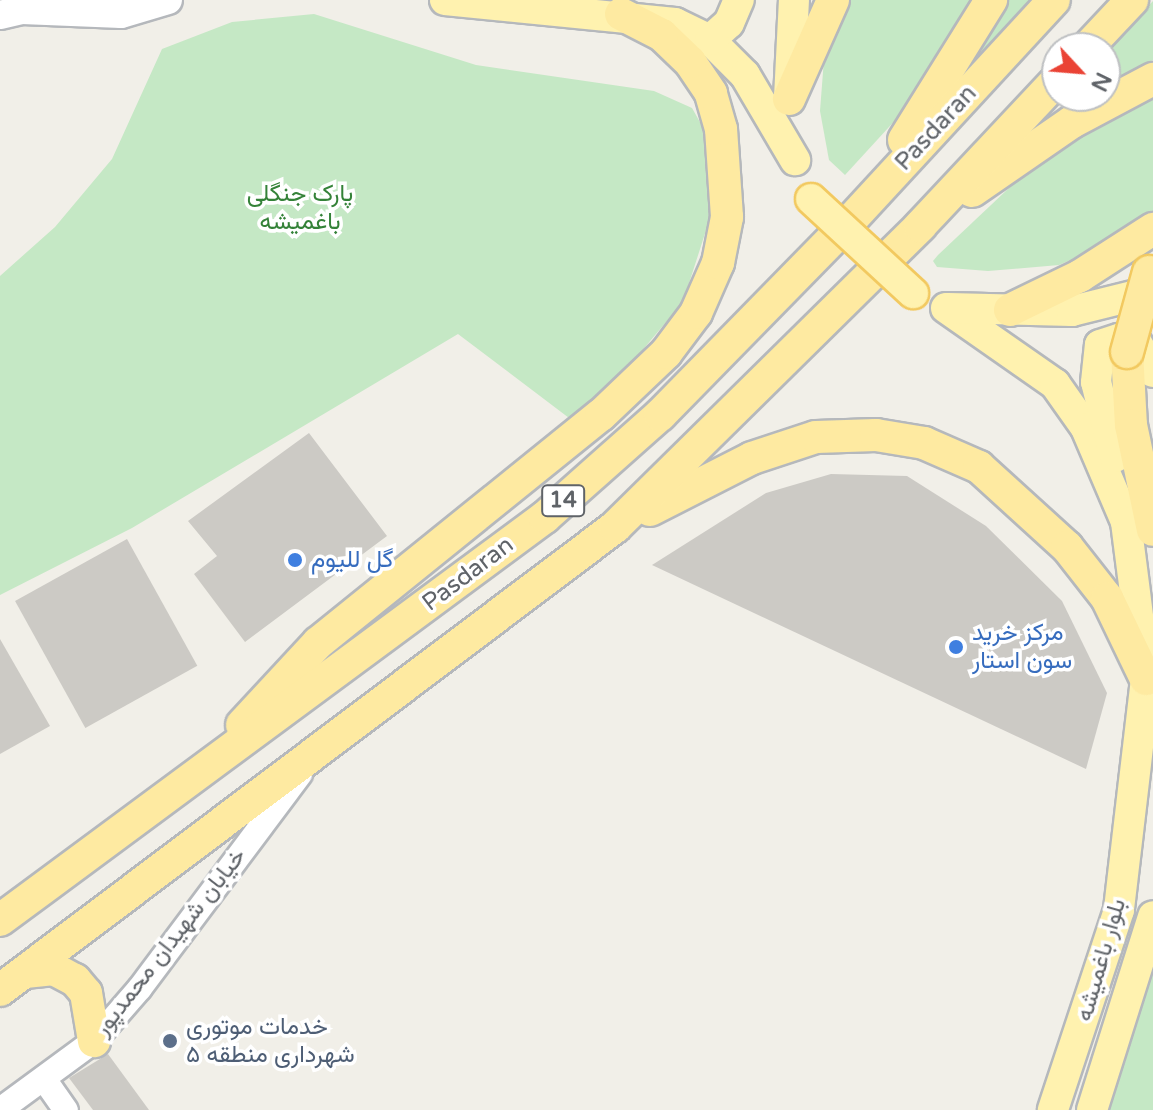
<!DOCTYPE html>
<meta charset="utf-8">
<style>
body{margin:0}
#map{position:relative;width:1153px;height:1110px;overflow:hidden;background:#f1efe8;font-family:"Varela Round",Vazirmatn,sans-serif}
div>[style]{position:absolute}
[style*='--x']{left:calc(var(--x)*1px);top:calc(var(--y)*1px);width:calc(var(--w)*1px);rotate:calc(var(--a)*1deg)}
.green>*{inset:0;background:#c5e8c5}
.building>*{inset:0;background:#cccac5;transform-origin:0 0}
.roads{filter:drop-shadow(2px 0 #b5b8bc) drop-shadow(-2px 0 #b5b8bc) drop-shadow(0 2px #b5b8bc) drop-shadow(0 -2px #b5b8bc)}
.tertiary>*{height:24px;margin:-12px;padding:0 12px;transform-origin:12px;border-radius:12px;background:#fff}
.secondary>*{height:28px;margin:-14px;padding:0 14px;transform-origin:14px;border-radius:14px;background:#fff}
.primary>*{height:30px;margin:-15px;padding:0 15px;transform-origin:15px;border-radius:15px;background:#fff2af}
.trunk>*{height:32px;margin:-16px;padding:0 16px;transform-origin:16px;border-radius:16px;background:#feeaa1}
.bridges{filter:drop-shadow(2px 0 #f2c960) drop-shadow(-2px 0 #f2c960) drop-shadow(0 2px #f2c960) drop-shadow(0 -2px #f2c960)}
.primary-bridge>*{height:30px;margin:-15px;padding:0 15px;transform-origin:15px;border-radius:15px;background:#fff2af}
.trunk-bridge>*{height:32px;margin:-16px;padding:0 16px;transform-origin:16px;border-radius:16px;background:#feeaa1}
.dots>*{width:22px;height:22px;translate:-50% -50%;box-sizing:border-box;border:4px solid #fff;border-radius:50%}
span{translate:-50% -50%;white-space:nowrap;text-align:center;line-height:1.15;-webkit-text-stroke:7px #fff;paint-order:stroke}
.shield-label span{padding:2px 6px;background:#fff;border:2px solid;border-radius:6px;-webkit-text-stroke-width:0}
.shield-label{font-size:22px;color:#5f6368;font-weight:700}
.street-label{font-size:24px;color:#5f6368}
.park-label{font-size:24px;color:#348238}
.shop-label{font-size:24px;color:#366cbe}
.left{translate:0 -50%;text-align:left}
.service-label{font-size:24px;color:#4e5e75}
.north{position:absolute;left:1041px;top:32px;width:80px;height:80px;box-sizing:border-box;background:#fff;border:2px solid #bfc1c3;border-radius:50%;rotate:116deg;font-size:22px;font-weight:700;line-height:32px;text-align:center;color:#5f6368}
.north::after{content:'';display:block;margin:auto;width:28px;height:36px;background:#ea4335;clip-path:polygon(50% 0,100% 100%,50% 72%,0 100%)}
</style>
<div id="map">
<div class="green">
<i style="clip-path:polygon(847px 0,974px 0,900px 115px,845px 175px,829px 160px,820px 111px,824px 59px)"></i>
<i style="clip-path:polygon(997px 0,1033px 0,944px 97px)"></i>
<i style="clip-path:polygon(1153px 1px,1153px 60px,1105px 85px,1105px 53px)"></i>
<i style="clip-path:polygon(314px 14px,476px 65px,654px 91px,692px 108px,714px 147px,710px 218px,683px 302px,629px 366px,573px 421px,458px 334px,132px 528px,0 595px,0 276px,55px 227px,112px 159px,162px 49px,232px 22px)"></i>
<i style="clip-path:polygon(1153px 94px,1153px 213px,1123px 237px,1059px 265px,988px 271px,937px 267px,933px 261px,938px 255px,1043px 156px)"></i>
<i style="clip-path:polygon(1153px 972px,1153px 1110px,1109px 1110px)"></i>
</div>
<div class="building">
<i style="clip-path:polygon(309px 433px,387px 536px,245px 642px,194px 574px,217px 556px,188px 521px)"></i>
<i style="clip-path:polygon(831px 474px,907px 476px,986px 526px,1062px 601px,1107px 693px,1086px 769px,652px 565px,766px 493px)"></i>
<i style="left:127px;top:539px;width:145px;height:128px;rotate:61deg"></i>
<i style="clip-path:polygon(0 639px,50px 726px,0 754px)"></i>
<i style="clip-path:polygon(108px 1054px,149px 1110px,93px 1110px,69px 1078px)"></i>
</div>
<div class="roads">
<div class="tertiary">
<i style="--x:44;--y:1079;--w:38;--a:55"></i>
<i style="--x:0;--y:1110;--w:117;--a:-36.3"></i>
<i style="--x:94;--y:1041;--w:70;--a:-49"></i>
<i style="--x:140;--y:988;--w:267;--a:-53.2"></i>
</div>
<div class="secondary">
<i style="--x:0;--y:15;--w:23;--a:-13"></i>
<i style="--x:22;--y:10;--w:99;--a:2.3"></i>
<i style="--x:121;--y:14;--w:49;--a:-16.6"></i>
</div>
<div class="primary">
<i style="--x:445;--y:0;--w:231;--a:5.7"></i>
<i style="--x:675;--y:23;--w:39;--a:26"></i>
<i style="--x:710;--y:40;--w:49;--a:45"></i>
<i style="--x:745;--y:75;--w:99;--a:59.5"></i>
<i style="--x:710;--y:40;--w:25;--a:-42"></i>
<i style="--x:729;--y:23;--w:25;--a:-67"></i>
<i style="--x:789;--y:98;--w:98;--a:-87.1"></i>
<i style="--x:946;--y:308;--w:133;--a:34.9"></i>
<i style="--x:1055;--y:384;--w:54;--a:54.8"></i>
<i style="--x:1086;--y:428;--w:102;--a:66.9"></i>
<i style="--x:1126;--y:522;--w:158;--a:82.7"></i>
<i style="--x:1146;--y:679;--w:233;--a:96.7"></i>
<i style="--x:1119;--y:910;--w:211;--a:108.3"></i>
<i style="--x:948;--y:308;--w:124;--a:1.4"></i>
<i style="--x:1072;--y:311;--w:83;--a:-13.9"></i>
<i style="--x:1115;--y:457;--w:77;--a:-104.2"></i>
<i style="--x:1096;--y:382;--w:37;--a:-84"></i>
<i style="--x:1100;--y:345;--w:20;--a:-18"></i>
<i style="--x:1119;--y:339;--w:18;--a:13"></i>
<i style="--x:1137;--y:343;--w:33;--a:61"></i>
<i style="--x:1092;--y:1110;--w:203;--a:-72.5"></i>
</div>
<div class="trunk">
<i style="--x:1087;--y:48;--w:66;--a:-46.8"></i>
<i style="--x:789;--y:99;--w:108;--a:-66"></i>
<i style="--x:904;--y:140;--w:165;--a:-58.1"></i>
<i style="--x:972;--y:191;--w:121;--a:-34.6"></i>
<i style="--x:1072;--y:122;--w:92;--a:-28"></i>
<i style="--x:1010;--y:310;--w:78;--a:-25.9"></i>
<i style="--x:1080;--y:276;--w:87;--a:-32.8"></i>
<i style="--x:1127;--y:352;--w:73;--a:86.9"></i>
<i style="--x:1131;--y:425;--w:107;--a:78.2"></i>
<i style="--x:650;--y:510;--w:114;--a:-27"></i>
<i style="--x:752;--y:458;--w:67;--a:-18.2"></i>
<i style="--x:816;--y:437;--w:60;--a:-1.9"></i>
<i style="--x:876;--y:435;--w:49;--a:9.5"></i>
<i style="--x:924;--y:443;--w:60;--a:23.6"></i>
<i style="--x:979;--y:467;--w:119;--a:42.3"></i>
<i style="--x:1067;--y:547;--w:65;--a:51.9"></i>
<i style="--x:1107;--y:598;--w:90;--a:64.3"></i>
<i style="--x:242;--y:725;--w:112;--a:-47.2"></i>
<i style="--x:318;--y:643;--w:363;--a:-38.9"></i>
<i style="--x:601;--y:415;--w:90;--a:-43.6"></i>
<i style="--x:666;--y:353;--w:50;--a:-53.1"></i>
<i style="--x:696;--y:313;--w:55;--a:-66.3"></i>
<i style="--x:718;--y:263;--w:47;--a:-78.9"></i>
<i style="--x:727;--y:217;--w:88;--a:-93.9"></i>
<i style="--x:721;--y:129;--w:37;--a:-106"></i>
<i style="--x:711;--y:93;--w:37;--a:-124"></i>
<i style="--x:690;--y:62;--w:39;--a:-136"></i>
<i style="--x:662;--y:35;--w:46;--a:-152.9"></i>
<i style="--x:0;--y:920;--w:678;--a:-36.48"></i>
<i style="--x:545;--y:517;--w:154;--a:-41.6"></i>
<i style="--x:660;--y:415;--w:273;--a:-45.6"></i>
<i style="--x:851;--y:220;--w:299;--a:-47.3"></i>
<i style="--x:25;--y:972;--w:29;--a:-6"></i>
<i style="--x:54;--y:969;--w:24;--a:28"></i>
<i style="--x:75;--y:980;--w:17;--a:50"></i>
<i style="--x:86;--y:993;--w:49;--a:80.5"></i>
<i style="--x:0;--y:990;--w:770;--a:-36.97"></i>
<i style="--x:615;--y:527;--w:429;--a:-44.6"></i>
<i style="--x:920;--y:226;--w:200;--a:-46.8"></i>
</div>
</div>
<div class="bridges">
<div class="primary-bridge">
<i style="--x:811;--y:199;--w:139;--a:42.7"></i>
</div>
<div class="trunk-bridge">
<i style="--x:1127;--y:352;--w:83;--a:-74.6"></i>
</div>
</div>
<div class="dots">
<i style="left:295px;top:560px;background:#3f7fe0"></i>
<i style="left:956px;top:647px;background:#3f7fe0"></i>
<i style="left:170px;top:1041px;background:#5c6f8a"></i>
</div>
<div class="shield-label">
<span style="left:563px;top:501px">14</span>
</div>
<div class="street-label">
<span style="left:936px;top:128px;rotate:-47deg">Pasdaran</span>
<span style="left:468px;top:574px;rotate:-37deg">Pasdaran</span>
<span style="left:170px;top:942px;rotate:-52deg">خیابان شهیدان محمدپور</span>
<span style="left:1101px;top:960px;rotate:-74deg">بلوار باغمیشه</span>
</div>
<div class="park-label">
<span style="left:300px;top:208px">پارک جنگلی<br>باغمیشه</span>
</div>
<div class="shop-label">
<span class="left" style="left:311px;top:560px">گل للیوم</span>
<span class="left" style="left:972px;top:647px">مرکز خرید<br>سون استار</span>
</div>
<div class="service-label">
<span class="left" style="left:186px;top:1041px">خدمات موتوری<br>شهرداری منطقه ۵</span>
</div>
<div class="north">N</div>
</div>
